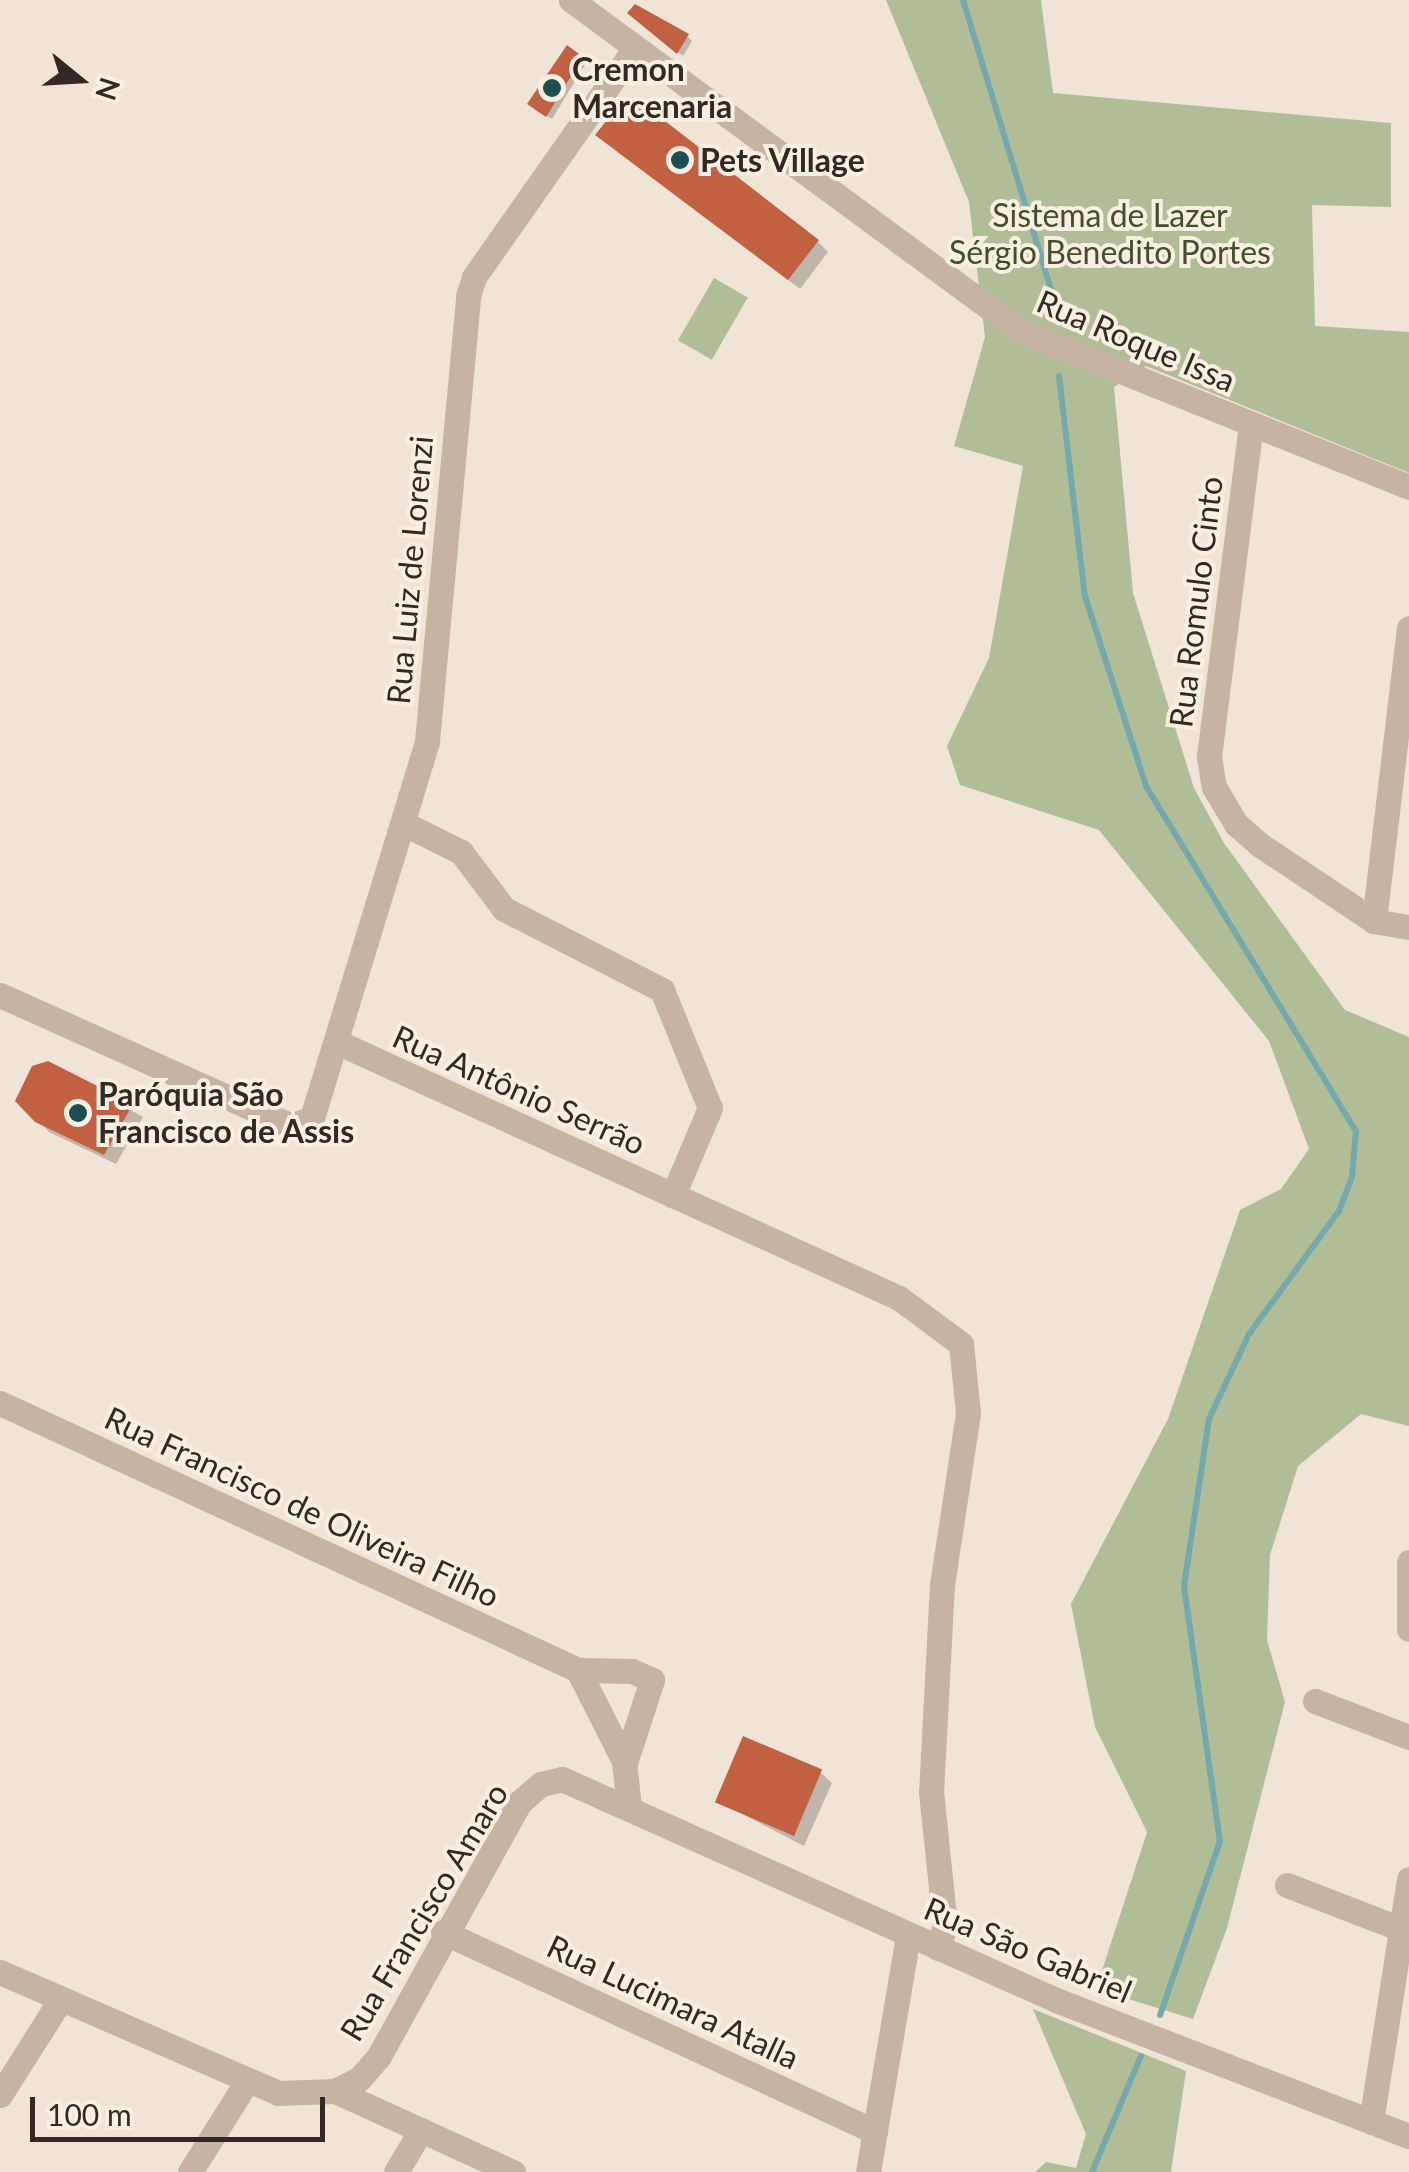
<!DOCTYPE html>
<meta charset="utf-8">
<style>
body{margin:0}
#map{position:relative;width:1409px;height:2172px;overflow:hidden;background:#efe4d6;font-family:Lato,sans-serif}
div>[style]{position:absolute}
[style*='--x']{left:calc(var(--x)*1px);top:calc(var(--y)*1px);width:calc(var(--w)*1px);rotate:calc(var(--a)*1deg)}
.green>*{inset:0;background:#b1bd97;transform-origin:0 0}
.shadow>*{inset:0;background:#0003}
.stream>*{height:6px;margin:-3px;padding:0 3px;transform-origin:3px;border-radius:3px;background:#76a9ab}
.building>*{inset:0;background:#c26042;transform-origin:0 0}
.minor>*{height:25px;margin:-12.5px;padding:0 12.5px;transform-origin:12.5px;border-radius:12.5px;background:#c7b3a3}
.dots>*{width:28px;height:28px;translate:-50% -50%;box-sizing:border-box;border:5px solid #f8eee2;border-radius:50%}
span{translate:-50% -50%;white-space:nowrap;text-align:center;line-height:1.15;-webkit-text-stroke:8px #f8eee2;paint-order:stroke}
.poi-label{font-size:32px;color:#322925;font-weight:700}
.left{translate:0 -50%;text-align:left}
.park-label{font-size:32px;color:#424f29}
.street-label{font-size:32px;color:#322925}
.north{position:absolute;left:30px;top:30px;width:100px;height:100px;-webkit-text-stroke:8px #f8eee2;paint-order:stroke;rotate:108deg;font-size:28px;font-weight:700;line-height:40px;text-align:center;color:#322925}
.north::after{content:'';display:block;margin:auto;width:35px;height:45px;background:#322925;clip-path:polygon(50% 0,100% 100%,50% 72%,0 100%)}
.scale{position:absolute;left:30px;top:2097px;width:295px;height:45px;box-sizing:border-box;border:5px solid #322925;border-top:0;padding-left:12px;font-size:30px;line-height:35px;white-space:nowrap;color:#322925;-webkit-text-stroke:8px #f8eee2;paint-order:stroke}
</style>
<div id="map">
<div class="green">
<i style="clip-path:polygon(886px 0,1041px 0,1053px 93px,1391px 123px,1391px 207px,1312px 205px,1315px 326px,1409px 332px,1409px 473px,1146px 366px,1114px 387px,1133px 593px,1194px 788px,1224px 843px,1345px 1010px,1409px 1037px,1409px 1426px,1361px 1414px,1298px 1466px,1270px 1555px,1267px 1640px,1285px 1702px,1227px 1928px,1193px 2019px,1096px 1989px,1147px 1832px,1095px 1727px,1071px 1604px,1168px 1419px,1240px 1210px,1281px 1189px,1309px 1149px,1269px 1041px,1099px 830px,960px 785px,947px 746px,989px 658px,1023px 466px,954px 446px,985px 337px,969px 202px)"></i>
<i style="left:714px;top:278px;width:39px;height:72px;rotate:30deg"></i>
<i style="clip-path:polygon(1033px 2009px,1186px 2071px,1171px 2172px,1035px 2172px,1046px 2162px,1076px 2168px,1086px 2134px)"></i>
</div>
<div class="shadow">
<i style="clip-path:polygon(635px 18px,687px 36px,692px 41px,683px 56px)"></i>
<i style="clip-path:polygon(581px 59px,586px 63px,552px 119px,534px 109px)"></i>
<i style="clip-path:polygon(609px 145px,817px 241px,828px 252px,800px 289px)"></i>
<i style="clip-path:polygon(48px 1064px,143px 1117px,116px 1164px,49px 1132px,18px 1101px)"></i>
<i style="clip-path:polygon(821px 1773px,832px 1783px,804px 1846px,717px 1801px)"></i>
</div>
<div class="stream">
<i style="--x:963;--y:0;--w:316;--a:73.1"></i>
<i style="--x:1059;--y:376;--w:222;--a:83.3"></i>
<i style="--x:1085;--y:596;--w:200;--a:72.2"></i>
<i style="--x:1146;--y:786;--w:404;--a:58.7"></i>
<i style="--x:1356;--y:1131;--w:46;--a:95"></i>
<i style="--x:1352;--y:1177;--w:36;--a:111"></i>
<i style="--x:1339;--y:1211;--w:152;--a:126.2"></i>
<i style="--x:1249;--y:1334;--w:94;--a:115.2"></i>
<i style="--x:1209;--y:1419;--w:169;--a:98.5"></i>
<i style="--x:1184;--y:1586;--w:258;--a:82"></i>
<i style="--x:1220;--y:1841;--w:184;--a:109"></i>
<i style="--x:1092;--y:2172;--w:126;--a:-67.1"></i>
</div>
<div class="building">
<i style="clip-path:polygon(635px 4px,689px 34px,677px 54px,627px 13px)"></i>
<i style="clip-path:polygon(567px 45px,583px 57px,546px 117px,527px 104px)"></i>
<i style="clip-path:polygon(623px 100px,637px 111px,643px 104px,819px 240px,788px 280px,595px 135px)"></i>
<i style="clip-path:polygon(48px 1061px,133px 1104px,104px 1155px,35px 1122px,15px 1101px,32px 1066px)"></i>
<i style="left:743px;top:1736px;width:86px;height:72px;rotate:23deg"></i>
</div>
<div class="minor">
<i style="--x:571;--y:0;--w:559;--a:36.34"></i>
<i style="--x:1021;--y:331;--w:418;--a:21.9"></i>
<i style="--x:1251;--y:424;--w:336;--a:97.2"></i>
<i style="--x:1209;--y:757;--w:30;--a:81"></i>
<i style="--x:1214;--y:787;--w:43;--a:59.3"></i>
<i style="--x:1236;--y:824;--w:32;--a:41"></i>
<i style="--x:1260;--y:845;--w:137;--a:33.7"></i>
<i style="--x:1374;--y:921;--w:36;--a:10"></i>
<i style="--x:405;--y:824;--w:63;--a:26.6"></i>
<i style="--x:461;--y:852;--w:71;--a:53"></i>
<i style="--x:504;--y:909;--w:178;--a:27.1"></i>
<i style="--x:662;--y:990;--w:127;--a:67.9"></i>
<i style="--x:710;--y:1108;--w:95;--a:113"></i>
<i style="--x:1374;--y:921;--w:295;--a:-83.2"></i>
<i style="--x:0;--y:995;--w:319;--a:24.2"></i>
<i style="--x:291;--y:1126;--w:22;--a:-21"></i>
<i style="--x:312;--y:1118;--w:394;--a:-73"></i>
<i style="--x:427;--y:741;--w:447;--a:-84.7"></i>
<i style="--x:468;--y:296;--w:20;--a:-72"></i>
<i style="--x:474;--y:277;--w:280;--a:-54.9"></i>
<i style="--x:339;--y:1043;--w:615;--a:24.48"></i>
<i style="--x:899;--y:1298;--w:77;--a:36.6"></i>
<i style="--x:961;--y:1344;--w:69;--a:84.2"></i>
<i style="--x:968;--y:1413;--w:173;--a:98.6"></i>
<i style="--x:942;--y:1584;--w:208;--a:93"></i>
<i style="--x:931;--y:1792;--w:134;--a:84"></i>
<i style="--x:945;--y:1925;--w:24;--a:107"></i>
<i style="--x:0;--y:1403;--w:637;--a:24.79"></i>
<i style="--x:578;--y:1670;--w:102;--a:63.2"></i>
<i style="--x:624;--y:1761;--w:46;--a:83.8"></i>
<i style="--x:1409;--y:1562;--w:67;--a:90"></i>
<i style="--x:578;--y:1670;--w:54;--a:1.1"></i>
<i style="--x:632;--y:1671;--w:22;--a:24"></i>
<i style="--x:652;--y:1680;--w:87;--a:108"></i>
<i style="--x:1315;--y:1701;--w:101;--a:21"></i>
<i style="--x:1287;--y:1885;--w:131;--a:21.1"></i>
<i style="--x:443;--y:1932;--w:476;--a:24.8"></i>
<i style="--x:0;--y:1972;--w:303;--a:23.5"></i>
<i style="--x:278;--y:2093;--w:57;--a:-2"></i>
<i style="--x:335;--y:2091;--w:28;--a:-27"></i>
<i style="--x:360;--y:2078;--w:29;--a:-49"></i>
<i style="--x:379;--y:2056;--w:291;--a:-61"></i>
<i style="--x:520;--y:1802;--w:28;--a:-41"></i>
<i style="--x:541;--y:1784;--w:22;--a:-13"></i>
<i style="--x:562;--y:1779;--w:541;--a:24.1"></i>
<i style="--x:1056;--y:2000;--w:378;--a:21.1"></i>
<i style="--x:335;--y:2091;--w:196;--a:24.5"></i>
<i style="--x:0;--y:2095;--w:114;--a:-57.6"></i>
<i style="--x:1371;--y:2122;--w:246;--a:-81.1"></i>
<i style="--x:190;--y:2172;--w:107;--a:-57.9"></i>
<i style="--x:396;--y:2172;--w:49;--a:-59.2"></i>
<i style="--x:868;--y:2172;--w:240;--a:-80.4"></i>
</div>
<div class="dots">
<i style="left:552px;top:88px;background:#1c4e52"></i>
<i style="left:680px;top:160px;background:#1c4e52"></i>
<i style="left:78px;top:1113px;background:#1c4e52"></i>
</div>
<div class="poi-label">
<span class="left" style="left:572px;top:88px">Cremon<br>Marcenaria</span>
<span class="left" style="left:700px;top:160px">Pets Village</span>
<span class="left" style="left:98px;top:1113px">Paróquia São<br>Francisco de Assis</span>
</div>
<div class="park-label">
<span style="left:1110px;top:234px">Sistema de Lazer<br>Sérgio Benedito Portes</span>
</div>
<div class="street-label">
<span style="left:1136px;top:341px;rotate:23deg">Rua Roque Issa</span>
<span style="left:410px;top:570px;rotate:-85deg">Rua Luiz de Lorenzi</span>
<span style="left:1196px;top:602px;rotate:-83deg">Rua Romulo Cinto</span>
<span style="left:519px;top:1090px;rotate:24deg">Rua Antônio Serrão</span>
<span style="left:302px;top:1507px;rotate:25deg">Rua Francisco de Oliveira Filho</span>
<span style="left:424px;top:1912px;rotate:-59deg">Rua Francisco Amaro</span>
<span style="left:1028px;top:1950px;rotate:23deg">Rua São Gabriel</span>
<span style="left:673px;top:2002px;rotate:25deg">Rua Lucimara Atalla</span>
</div>
<div class="north">N</div>
<div class="scale">100 m</div>
</div>
